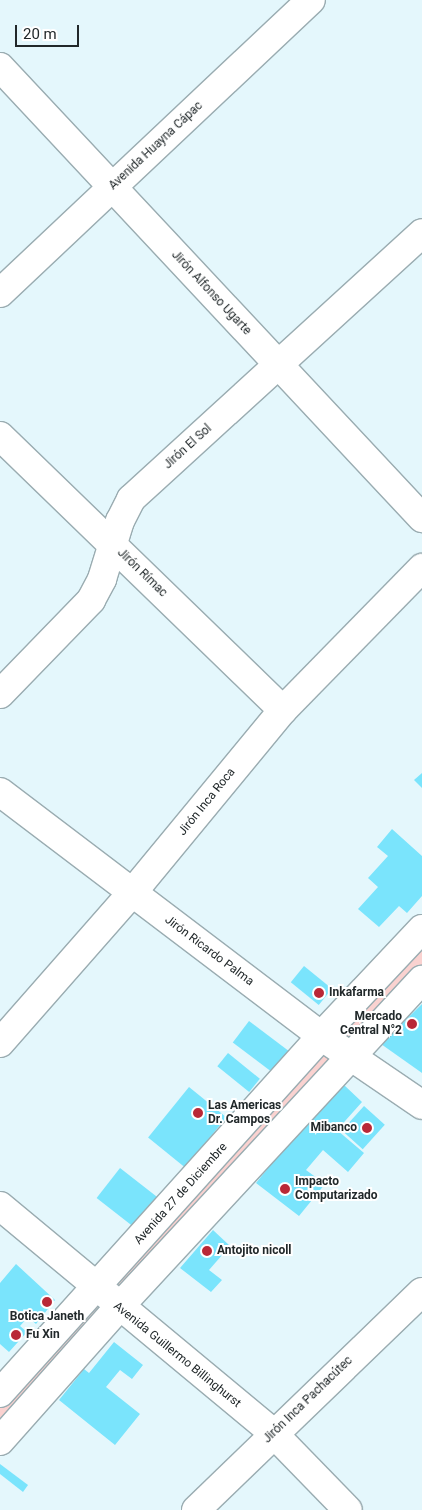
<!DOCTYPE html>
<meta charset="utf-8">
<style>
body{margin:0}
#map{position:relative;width:422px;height:1510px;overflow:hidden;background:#e4f7fc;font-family:Roboto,sans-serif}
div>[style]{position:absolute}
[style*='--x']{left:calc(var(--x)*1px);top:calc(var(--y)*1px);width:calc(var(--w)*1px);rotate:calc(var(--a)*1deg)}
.green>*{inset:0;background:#fad2d0}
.building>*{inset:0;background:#7ae4fc;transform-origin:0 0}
.roads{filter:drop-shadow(1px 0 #9aacb1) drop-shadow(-1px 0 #9aacb1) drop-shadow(0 1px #9aacb1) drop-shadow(0 -1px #9aacb1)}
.minor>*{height:28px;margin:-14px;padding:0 14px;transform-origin:14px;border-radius:14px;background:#fff}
.dots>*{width:14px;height:14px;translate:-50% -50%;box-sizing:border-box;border:2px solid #fff;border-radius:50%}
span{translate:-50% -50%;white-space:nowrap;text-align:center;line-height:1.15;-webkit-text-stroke:4px #fff;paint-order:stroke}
.street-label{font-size:12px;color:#21282a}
.poi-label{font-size:12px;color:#21282a;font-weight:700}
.left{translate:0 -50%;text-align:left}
.right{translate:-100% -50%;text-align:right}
.scale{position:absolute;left:15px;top:25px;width:64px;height:22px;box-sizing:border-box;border:2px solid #21282a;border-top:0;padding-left:6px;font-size:15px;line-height:18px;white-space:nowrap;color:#21282a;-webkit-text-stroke:4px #fff;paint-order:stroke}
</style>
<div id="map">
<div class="green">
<i style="clip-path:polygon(422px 940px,422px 969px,348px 1046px,333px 1035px)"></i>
<i style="clip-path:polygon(322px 1045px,339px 1058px,119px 1298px,107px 1286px)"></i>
<i style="clip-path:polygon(96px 1298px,109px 1311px,0 1432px,0 1402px)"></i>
</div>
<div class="building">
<i style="clip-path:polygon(422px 773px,422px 788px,414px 780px)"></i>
<i style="clip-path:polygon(392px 829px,422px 856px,422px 896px,407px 913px,399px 906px,379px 927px,358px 909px,378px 887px,368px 878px,388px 856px,377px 847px)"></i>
<i style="left:304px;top:966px;width:36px;height:21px;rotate:39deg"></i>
<i style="clip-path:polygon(422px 1004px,422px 1073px,381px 1044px)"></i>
<i style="left:249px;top:1021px;width:49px;height:27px;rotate:37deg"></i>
<i style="left:228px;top:1053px;width:41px;height:17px;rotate:39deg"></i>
<i style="clip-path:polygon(344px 1085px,362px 1102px,337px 1130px,364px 1153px,348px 1172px,323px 1150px,306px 1170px,325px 1184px,299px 1216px,256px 1183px,314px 1111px,318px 1114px)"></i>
<i style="left:189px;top:1087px;width:48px;height:65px;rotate:39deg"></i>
<i style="left:364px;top:1106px;width:28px;height:33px;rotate:42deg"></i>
<i style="left:120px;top:1168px;width:48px;height:38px;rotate:38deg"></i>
<i style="clip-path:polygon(213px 1230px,230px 1246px,209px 1270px,222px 1280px,211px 1292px,180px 1268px)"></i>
<i style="clip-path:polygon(16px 1264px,55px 1300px,36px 1324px,28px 1317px,20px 1326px,27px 1332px,9px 1352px,0 1344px,0 1283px)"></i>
<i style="clip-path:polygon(114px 1342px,143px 1365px,132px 1379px,120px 1370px,106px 1387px,140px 1414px,115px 1445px,59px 1400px,84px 1369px,89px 1373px)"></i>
<i style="clip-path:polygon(0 1464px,28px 1485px,23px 1492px,0 1474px)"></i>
</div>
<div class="roads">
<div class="minor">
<i style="--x:0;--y:67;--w:618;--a:46.9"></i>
<i style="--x:0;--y:293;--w:427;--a:-43.3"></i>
<i style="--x:0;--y:436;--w:394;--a:44.1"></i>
<i style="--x:0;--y:694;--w:131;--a:-45.9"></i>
<i style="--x:91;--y:600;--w:24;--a:-62"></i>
<i style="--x:102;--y:579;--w:61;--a:-72.8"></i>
<i style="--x:120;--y:521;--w:25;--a:-63"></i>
<i style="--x:131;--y:499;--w:394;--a:-42.4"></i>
<i style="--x:0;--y:792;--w:403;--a:37.2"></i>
<i style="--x:321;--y:1036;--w:122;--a:34.3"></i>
<i style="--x:0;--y:1043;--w:200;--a:-48.7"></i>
<i style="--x:132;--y:893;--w:237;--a:-50.5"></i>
<i style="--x:283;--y:710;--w:199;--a:-45.6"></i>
<i style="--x:0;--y:1206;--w:355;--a:39.7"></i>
<i style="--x:273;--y:1433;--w:107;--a:45.8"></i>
<i style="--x:0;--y:1393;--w:480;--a:-48"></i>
<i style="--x:321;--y:1036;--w:147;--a:-46.7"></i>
<i style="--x:0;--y:1441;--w:179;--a:-48.4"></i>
<i style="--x:119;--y:1307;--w:446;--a:-47.2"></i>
<i style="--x:196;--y:1510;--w:314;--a:-44"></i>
</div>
</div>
<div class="dots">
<i style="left:319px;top:993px;background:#b92837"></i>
<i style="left:412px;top:1024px;background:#b92837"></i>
<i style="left:198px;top:1113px;background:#b92837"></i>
<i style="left:367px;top:1128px;background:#b92837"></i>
<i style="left:285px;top:1189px;background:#b92837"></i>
<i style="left:207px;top:1251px;background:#b92837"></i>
<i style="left:47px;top:1302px;background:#b92837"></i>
<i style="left:16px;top:1335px;background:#b92837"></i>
</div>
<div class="street-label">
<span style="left:156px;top:146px;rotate:-43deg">Avenida Huayna Cápac</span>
<span style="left:211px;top:293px;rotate:47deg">Jirón Alfonso Ugarte</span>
<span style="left:188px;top:447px;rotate:-42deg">Jirón El Sol</span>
<span style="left:142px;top:573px;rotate:44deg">Jirón Rímac</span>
<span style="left:207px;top:802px;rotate:-51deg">Jirón Inca Roca</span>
<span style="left:209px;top:951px;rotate:37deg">Jirón Ricardo Palma</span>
<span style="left:181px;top:1194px;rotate:-48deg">Avenida 27 de Diciembre</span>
<span style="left:177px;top:1355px;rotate:39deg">Avenida Guillermo Billinghurst</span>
<span style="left:308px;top:1400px;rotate:-44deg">Jirón Inca Pachacútec</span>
</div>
<div class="poi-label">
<span class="left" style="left:329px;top:993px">Inkafarma</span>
<span class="right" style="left:402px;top:1024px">Mercado<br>Central N°2</span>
<span class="left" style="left:208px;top:1113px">Las Americas<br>Dr. Campos</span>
<span class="right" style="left:357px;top:1128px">Mibanco</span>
<span class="left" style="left:295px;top:1189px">Impacto<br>Computarizado</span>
<span class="left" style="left:217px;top:1251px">Antojito nicoll</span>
<span style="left:47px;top:1317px">Botica Janeth</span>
<span class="left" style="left:26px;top:1335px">Fu Xin</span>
</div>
<div class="scale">20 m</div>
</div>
